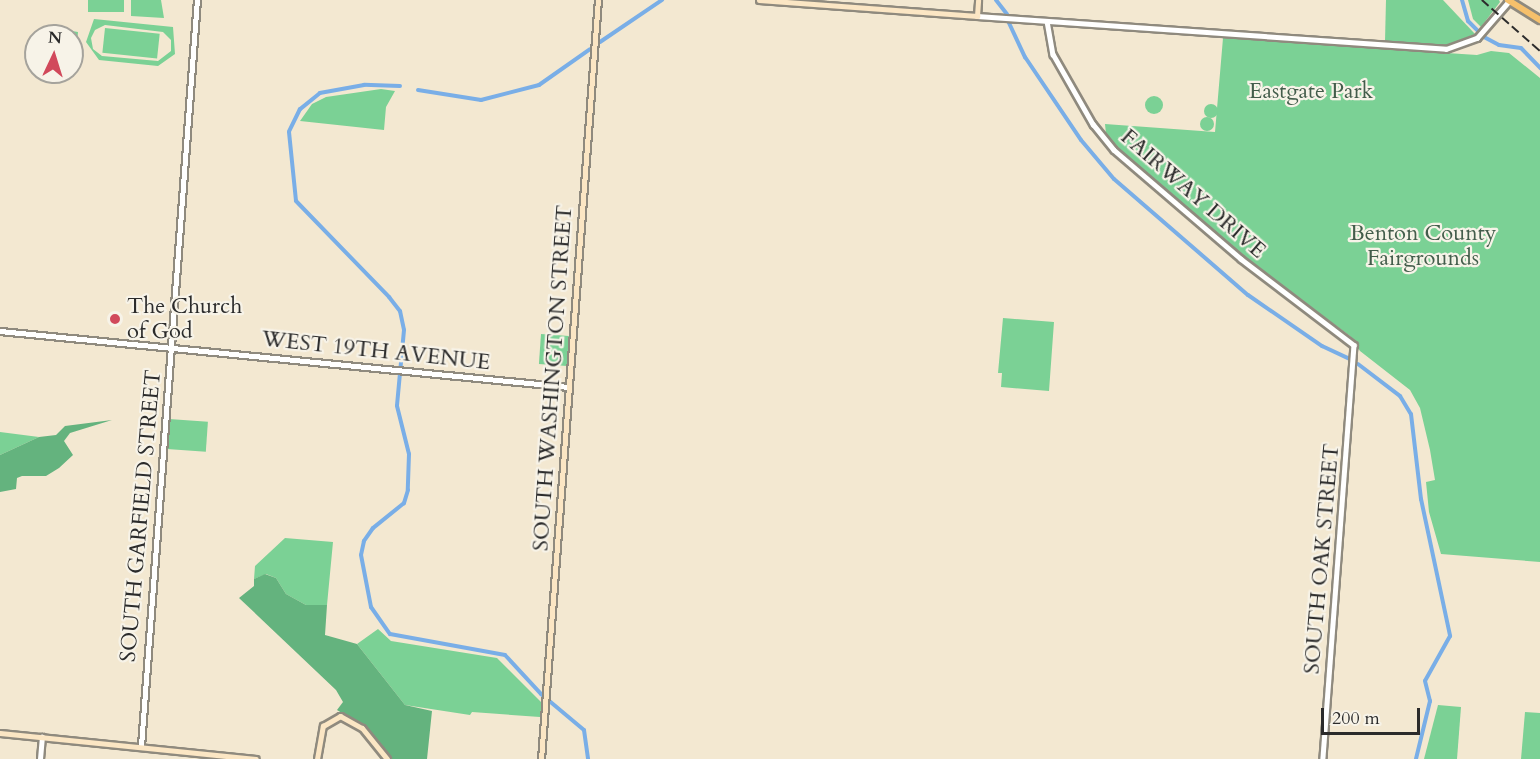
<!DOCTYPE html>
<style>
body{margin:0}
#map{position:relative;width:1540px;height:759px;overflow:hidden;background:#f3e8d1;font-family:Cardo,serif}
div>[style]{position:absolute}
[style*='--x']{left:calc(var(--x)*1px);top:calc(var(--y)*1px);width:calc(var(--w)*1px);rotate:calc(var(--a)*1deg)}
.green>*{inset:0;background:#7bd195;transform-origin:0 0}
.round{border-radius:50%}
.forest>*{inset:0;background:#64b37e}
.canal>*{height:4px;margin:-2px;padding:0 2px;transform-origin:2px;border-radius:2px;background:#79aee7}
.roads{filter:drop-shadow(2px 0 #8f8a7e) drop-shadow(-2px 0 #8f8a7e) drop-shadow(0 2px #8f8a7e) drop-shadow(0 -2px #8f8a7e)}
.tertiary>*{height:4.5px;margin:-2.25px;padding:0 2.25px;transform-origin:2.25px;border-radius:2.25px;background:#fff}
.secondary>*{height:5px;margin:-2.5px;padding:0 2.5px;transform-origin:2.5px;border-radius:2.5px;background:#fbe6c4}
.primary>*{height:6px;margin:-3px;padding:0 3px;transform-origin:3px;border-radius:3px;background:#f6c06b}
.rail>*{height:1.5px;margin-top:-0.75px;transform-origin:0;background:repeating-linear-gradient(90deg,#2b2b2b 0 9px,transparent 0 13.5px)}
.dots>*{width:16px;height:16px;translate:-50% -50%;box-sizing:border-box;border:3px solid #f7f3e8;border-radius:50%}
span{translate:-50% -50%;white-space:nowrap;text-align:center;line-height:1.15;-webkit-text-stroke:4.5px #f7f3e8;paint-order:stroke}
.park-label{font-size:22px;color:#435d4b}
.street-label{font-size:22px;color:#2b2b2b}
.poi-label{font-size:22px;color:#2b2b2b}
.left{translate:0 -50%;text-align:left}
.north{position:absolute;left:24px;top:24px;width:60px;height:60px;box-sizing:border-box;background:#f7f3e8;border:2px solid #a5a39c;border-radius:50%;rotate:4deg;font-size:16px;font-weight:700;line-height:24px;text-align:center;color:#2b2b2b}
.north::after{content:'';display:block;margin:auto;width:21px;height:27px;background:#d1495b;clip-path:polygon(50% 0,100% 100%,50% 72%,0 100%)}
.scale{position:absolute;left:1321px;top:708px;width:99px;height:27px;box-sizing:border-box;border:3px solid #2b2b2b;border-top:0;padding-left:8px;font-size:18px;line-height:21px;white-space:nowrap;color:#2b2b2b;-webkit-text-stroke:4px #f7f3e8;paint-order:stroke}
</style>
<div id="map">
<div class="green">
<i style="left:88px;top:0;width:36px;height:12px"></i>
<i style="clip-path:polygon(131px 0,161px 0,164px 18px,131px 16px)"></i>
<i style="clip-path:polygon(1386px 0,1443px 0,1475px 34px,1448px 45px,1385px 41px)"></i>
<i style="clip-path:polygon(1468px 0,1499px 0,1500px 2px,1481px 27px,1473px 19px)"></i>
<i style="clip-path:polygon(evenodd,94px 19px,173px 27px,175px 54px,158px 66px,99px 60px,86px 42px,94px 19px,105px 25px,163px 32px,171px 40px,171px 51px,158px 61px,102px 56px,93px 49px,91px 38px,95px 30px,105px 25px)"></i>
<i style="clip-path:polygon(43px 26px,78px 32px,75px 65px,72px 65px,72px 36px,42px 36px)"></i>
<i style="left:105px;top:28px;width:55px;height:25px;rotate:6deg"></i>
<i style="clip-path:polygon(1223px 38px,1477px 55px,1491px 51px,1509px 53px,1540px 78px,1540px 562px,1441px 554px,1429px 512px,1426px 482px,1435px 480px,1430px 450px,1420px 408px,1410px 390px,1360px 351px,1350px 336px,1247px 260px,1126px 156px,1106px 134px,1105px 124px,1215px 132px)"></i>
<i style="clip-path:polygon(381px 89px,395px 91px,386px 107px,384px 130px,300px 121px,312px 104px,326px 97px)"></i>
<i class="round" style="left:1145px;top:96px;width:18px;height:18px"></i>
<i class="round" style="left:1204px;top:104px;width:14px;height:14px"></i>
<i class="round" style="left:1200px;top:117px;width:14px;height:14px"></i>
<i style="clip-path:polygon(1003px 318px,1054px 322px,1049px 391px,1001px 387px,1002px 373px,998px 373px)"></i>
<i style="left:541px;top:334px;width:28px;height:30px;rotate:4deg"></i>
<i style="left:169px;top:419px;width:39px;height:30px;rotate:4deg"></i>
<i style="clip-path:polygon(0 432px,39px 437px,0 455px)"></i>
<i style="clip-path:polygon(285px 538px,333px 542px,327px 605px,306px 605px,286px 594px,276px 578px,266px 574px,254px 579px,255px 566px)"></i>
<i style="clip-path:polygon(378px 629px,391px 641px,497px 658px,542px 703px,540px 717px,472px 712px,470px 715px,405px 705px,357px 644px)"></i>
<i style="clip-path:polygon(1438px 705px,1461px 707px,1457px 759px,1424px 759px)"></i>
<i style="clip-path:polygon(1525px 712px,1540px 713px,1540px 759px,1521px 759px)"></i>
</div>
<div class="forest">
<i style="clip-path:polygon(112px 420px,70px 433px,64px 441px,73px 455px,59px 468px,46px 476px,22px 476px,17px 478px,16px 489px,0 492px,0 455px,39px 437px,56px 435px,65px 426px)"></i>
<i style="clip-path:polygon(265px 574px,276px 578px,286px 594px,306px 605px,327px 605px,325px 635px,357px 644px,405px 705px,432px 711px,427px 759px,392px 759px,369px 730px,337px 710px,343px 702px,336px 690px,239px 598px,254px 586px,254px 579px)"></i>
</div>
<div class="canal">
<i style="--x:996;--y:0;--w:18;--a:52"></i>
<i style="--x:1462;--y:0;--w:22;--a:74"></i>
<i style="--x:1468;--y:21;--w:14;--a:45"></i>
<i style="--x:1009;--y:23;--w:38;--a:65"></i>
<i style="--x:1025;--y:57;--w:100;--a:56"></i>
<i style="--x:1081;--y:140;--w:51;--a:49.8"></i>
<i style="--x:1114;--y:179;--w:177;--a:40.9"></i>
<i style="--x:1248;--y:295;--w:90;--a:34.6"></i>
<i style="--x:1322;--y:346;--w:31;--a:25"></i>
<i style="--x:1484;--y:37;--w:17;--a:28"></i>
<i style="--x:1499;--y:45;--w:22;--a:8"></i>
<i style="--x:1521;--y:48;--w:28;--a:46"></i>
<i style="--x:600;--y:42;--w:75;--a:-34.1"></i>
<i style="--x:400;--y:86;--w:36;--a:-178"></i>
<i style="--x:364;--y:85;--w:45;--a:169.7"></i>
<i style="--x:320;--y:93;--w:26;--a:141"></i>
<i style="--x:300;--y:109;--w:25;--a:116"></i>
<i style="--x:289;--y:132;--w:69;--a:84.2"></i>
<i style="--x:296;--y:201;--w:134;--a:45.9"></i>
<i style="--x:389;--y:297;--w:18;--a:52"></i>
<i style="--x:400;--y:311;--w:19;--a:78"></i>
<i style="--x:404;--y:330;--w:76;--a:95.3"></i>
<i style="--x:397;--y:406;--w:49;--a:76"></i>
<i style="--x:409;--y:454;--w:36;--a:92"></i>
<i style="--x:408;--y:490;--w:14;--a:107"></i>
<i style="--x:404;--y:503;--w:40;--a:141"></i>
<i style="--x:373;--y:528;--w:16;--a:125"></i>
<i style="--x:364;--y:541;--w:14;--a:102"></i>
<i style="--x:361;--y:555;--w:53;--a:79.1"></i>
<i style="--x:371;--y:607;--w:33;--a:55"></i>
<i style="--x:390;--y:634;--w:117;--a:10.3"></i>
<i style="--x:505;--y:655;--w:53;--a:47.3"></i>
<i style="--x:541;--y:694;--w:56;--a:39.9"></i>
<i style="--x:584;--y:730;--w:29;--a:82"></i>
<i style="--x:418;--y:90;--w:64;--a:9"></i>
<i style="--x:481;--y:100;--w:60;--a:-14.5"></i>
<i style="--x:539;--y:85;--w:62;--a:-35.2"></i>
<i style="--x:1358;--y:364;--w:53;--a:37.3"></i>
<i style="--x:1400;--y:396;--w:21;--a:59"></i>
<i style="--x:1411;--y:414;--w:86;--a:83.3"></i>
<i style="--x:1421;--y:499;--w:140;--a:78"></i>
<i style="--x:1450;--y:636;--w:51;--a:119.1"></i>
<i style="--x:1425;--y:681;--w:21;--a:76"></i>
<i style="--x:1430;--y:701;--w:60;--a:103.6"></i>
</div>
<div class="roads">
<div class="tertiary">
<i style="--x:977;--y:16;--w:470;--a:4"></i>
<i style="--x:1446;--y:49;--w:33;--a:-20"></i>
<i style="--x:1477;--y:38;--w:49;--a:-49.1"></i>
<i style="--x:1047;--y:21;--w:34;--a:80"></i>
<i style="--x:1053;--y:54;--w:81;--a:60.3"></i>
<i style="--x:1093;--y:124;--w:33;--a:51"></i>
<i style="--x:1114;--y:150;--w:167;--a:40.6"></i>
<i style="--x:1241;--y:259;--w:142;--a:37.3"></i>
<i style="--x:1354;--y:345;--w:415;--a:94.3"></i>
<i style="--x:0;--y:331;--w:572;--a:5.62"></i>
<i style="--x:141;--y:746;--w:748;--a:-85.71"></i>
<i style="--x:40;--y:759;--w:22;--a:-85"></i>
</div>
<div class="secondary">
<i style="--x:759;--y:0;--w:219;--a:4.2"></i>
<i style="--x:977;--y:16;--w:16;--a:-86"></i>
<i style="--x:0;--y:733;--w:257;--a:5.8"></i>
<i style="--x:317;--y:759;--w:34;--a:-80"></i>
<i style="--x:323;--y:726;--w:20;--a:-30"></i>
<i style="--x:340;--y:716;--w:25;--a:29"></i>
<i style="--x:362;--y:728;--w:40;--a:51"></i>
<i style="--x:541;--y:759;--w:761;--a:-85.71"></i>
</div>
<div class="primary">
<i style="--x:1508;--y:0;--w:38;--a:32"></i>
</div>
</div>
<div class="rail">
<i style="--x:1482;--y:0;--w:77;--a:41.3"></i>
</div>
<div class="dots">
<i style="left:115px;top:319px;background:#d1495b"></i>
</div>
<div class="park-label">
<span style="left:1311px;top:92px">Eastgate Park</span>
<span style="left:1423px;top:246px">Benton County<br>Fairgrounds</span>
</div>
<div class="street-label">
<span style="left:1193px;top:194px;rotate:41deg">FAIRWAY DRIVE</span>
<span style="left:376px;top:351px;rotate:6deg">WEST 19TH AVENUE</span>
<span style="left:553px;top:378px;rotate:-86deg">SOUTH WASHINGTON STREET</span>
<span style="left:141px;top:516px;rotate:-85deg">SOUTH GARFIELD STREET</span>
<span style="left:1322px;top:559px;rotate:-85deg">SOUTH OAK STREET</span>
</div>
<div class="poi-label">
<span class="left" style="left:127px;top:319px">The Church<br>of God</span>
</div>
<div class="north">N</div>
<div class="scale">200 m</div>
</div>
